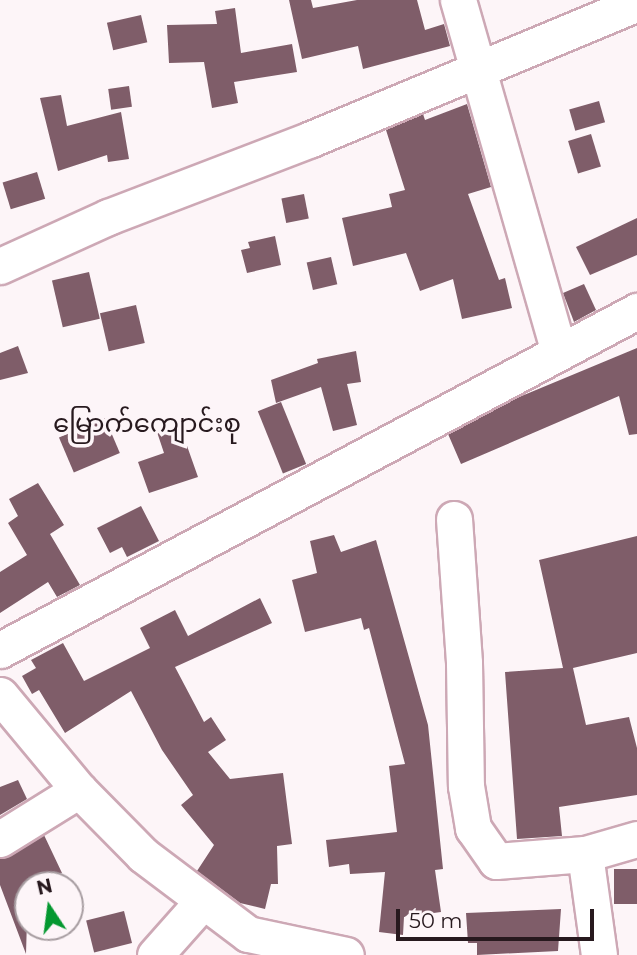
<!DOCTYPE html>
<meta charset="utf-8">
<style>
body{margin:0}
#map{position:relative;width:637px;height:955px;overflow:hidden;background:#fdf5f8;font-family:Montserrat,"Noto Sans Myanmar",sans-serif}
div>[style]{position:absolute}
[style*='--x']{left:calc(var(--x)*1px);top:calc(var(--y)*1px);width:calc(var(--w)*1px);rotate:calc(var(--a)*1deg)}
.building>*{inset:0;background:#7f5d69;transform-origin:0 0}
.roads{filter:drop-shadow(2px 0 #cda8b5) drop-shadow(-2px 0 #cda8b5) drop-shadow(0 2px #cda8b5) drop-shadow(0 -2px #cda8b5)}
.minor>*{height:35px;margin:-17.5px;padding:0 17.5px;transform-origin:17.5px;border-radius:17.5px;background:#fff}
span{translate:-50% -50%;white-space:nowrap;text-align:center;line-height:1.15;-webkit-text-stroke:7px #fdf5f8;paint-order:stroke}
.quarter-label{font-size:26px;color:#27191e}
.north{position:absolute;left:14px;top:871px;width:70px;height:70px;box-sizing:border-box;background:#fdf5f8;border:2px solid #a79da1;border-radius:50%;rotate:347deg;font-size:19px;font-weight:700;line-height:28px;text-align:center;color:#27191e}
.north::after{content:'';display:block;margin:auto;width:24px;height:32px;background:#049830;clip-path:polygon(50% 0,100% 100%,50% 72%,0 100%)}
.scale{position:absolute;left:396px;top:909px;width:198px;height:32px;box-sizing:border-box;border:4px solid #27191e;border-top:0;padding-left:9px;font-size:21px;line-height:24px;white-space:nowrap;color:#27191e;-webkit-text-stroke:5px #fdf5f8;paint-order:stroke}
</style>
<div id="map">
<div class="building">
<i style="clip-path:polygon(289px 0,311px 0,313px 8px,357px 0,417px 0,425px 30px,444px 24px,450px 46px,363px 69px,358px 46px,302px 59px)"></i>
<i style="clip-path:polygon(235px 8px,241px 53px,292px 44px,297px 72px,234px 82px,238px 103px,212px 108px,204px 62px,169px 63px,167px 25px,217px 24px,215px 11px)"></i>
<i style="left:141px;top:15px;width:28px;height:35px;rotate:77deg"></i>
<i style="left:129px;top:86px;width:21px;height:21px;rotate:82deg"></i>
<i style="clip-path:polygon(61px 95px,67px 126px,121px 112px,129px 159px,108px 162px,107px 155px,58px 171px,40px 98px)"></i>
<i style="left:599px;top:101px;width:22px;height:31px;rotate:74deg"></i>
<i style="clip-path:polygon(467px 104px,491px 187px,468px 194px,499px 280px,505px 278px,512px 308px,462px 319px,453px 279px,420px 291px,406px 253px,353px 266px,342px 218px,392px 207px,389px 194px,405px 190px,386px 130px,423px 114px,425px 120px)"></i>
<i style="left:591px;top:134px;width:34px;height:24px;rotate:73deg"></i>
<i style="left:37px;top:172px;width:28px;height:36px;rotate:73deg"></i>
<i style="left:304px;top:194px;width:25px;height:23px;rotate:79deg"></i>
<i style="clip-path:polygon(637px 218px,637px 255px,590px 275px,576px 247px)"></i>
<i style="clip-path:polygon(275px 236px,281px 265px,247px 273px,241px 250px,250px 248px,248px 242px)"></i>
<i style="left:331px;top:257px;width:28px;height:25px;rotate:77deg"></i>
<i style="left:89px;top:272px;width:48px;height:38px;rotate:77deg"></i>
<i style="clip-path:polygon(584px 284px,596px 310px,574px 322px,563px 293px)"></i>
<i style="left:136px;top:305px;width:39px;height:37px;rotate:77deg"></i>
<i style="clip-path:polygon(18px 346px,28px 373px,0 380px,0 353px)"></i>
<i style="clip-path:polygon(637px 348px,637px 434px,629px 435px,619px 396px,461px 464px,448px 434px,512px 400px)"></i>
<i style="clip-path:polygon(356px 351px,361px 382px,347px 384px,357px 425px,333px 431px,321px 387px,276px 403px,271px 380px,318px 363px,317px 359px)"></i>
<i style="left:281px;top:402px;width:67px;height:25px;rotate:68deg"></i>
<i style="left:105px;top:418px;width:38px;height:50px;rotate:67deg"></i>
<i style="clip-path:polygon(180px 426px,198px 477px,149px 493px,138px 462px,164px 453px,157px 432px)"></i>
<i style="clip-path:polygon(38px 483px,64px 525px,50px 534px,80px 585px,57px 597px,48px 582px,0 613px,0 572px,27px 555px,8px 523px,18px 516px,9px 499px)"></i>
<i style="clip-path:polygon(141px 506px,159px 541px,127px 557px,122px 547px,110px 553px,97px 528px)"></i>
<i style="clip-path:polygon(334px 535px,341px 552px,376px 540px,428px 725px,443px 869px,435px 870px,441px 912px,404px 917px,403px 935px,379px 932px,385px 872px,350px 874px,349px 864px,329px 867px,326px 840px,397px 832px,389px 766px,405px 764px,369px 628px,364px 630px,361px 618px,305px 632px,292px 580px,317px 573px,310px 541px)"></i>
<i style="clip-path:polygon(637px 536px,637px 653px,573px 668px,586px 725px,629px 717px,637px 748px,637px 795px,559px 807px,562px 836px,517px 839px,505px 672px,563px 668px,539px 560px)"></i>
<i style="clip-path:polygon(260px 598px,272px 623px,175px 667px,204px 722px,211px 717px,226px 740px,208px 752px,230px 779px,283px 773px,292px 844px,277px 846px,278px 884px,271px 884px,265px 909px,240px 903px,197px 871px,214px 845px,181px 805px,193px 795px,162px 750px,131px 691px,65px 733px,39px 690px,32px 694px,22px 676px,36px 668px,31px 660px,63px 643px,84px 681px,150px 648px,140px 628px,175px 610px,188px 636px)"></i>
<i style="clip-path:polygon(18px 780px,27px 799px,0 815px,0 787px)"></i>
<i style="clip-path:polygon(44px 835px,62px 873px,28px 885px,26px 954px,0 885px,0 859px)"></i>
<i style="left:637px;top:869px;width:35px;height:23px;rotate:90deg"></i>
<i style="clip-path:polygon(561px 909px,558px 951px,477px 955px,477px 943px,468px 943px,466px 913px)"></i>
<i style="left:124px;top:911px;width:33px;height:39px;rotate:76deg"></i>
</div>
<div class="roads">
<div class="minor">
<i style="--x:458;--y:0;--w:366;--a:74"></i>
<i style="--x:0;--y:266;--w:119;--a:-24.4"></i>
<i style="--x:108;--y:217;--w:217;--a:-21"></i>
<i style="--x:311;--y:139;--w:353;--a:-22.6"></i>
<i style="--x:454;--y:519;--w:144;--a:86"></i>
<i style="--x:464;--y:663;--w:123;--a:89.1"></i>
<i style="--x:466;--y:786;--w:43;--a:80.5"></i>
<i style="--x:473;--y:828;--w:40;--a:55.1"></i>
<i style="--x:496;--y:861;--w:89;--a:-4.5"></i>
<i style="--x:0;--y:650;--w:722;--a:-28.02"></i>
<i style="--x:0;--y:695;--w:124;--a:50.3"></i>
<i style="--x:79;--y:790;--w:91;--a:45.4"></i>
<i style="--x:143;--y:855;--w:131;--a:37"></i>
<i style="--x:248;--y:934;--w:100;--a:12.1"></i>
<i style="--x:0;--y:839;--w:93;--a:-31.8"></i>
<i style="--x:155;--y:955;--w:72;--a:-48.4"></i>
<i style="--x:599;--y:955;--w:102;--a:-97.9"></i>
<i style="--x:585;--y:854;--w:54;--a:-16.1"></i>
</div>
</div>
<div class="quarter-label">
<span style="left:147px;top:424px">မြောက်ကျောင်းစု</span>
</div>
<div class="north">N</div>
<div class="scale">50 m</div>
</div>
